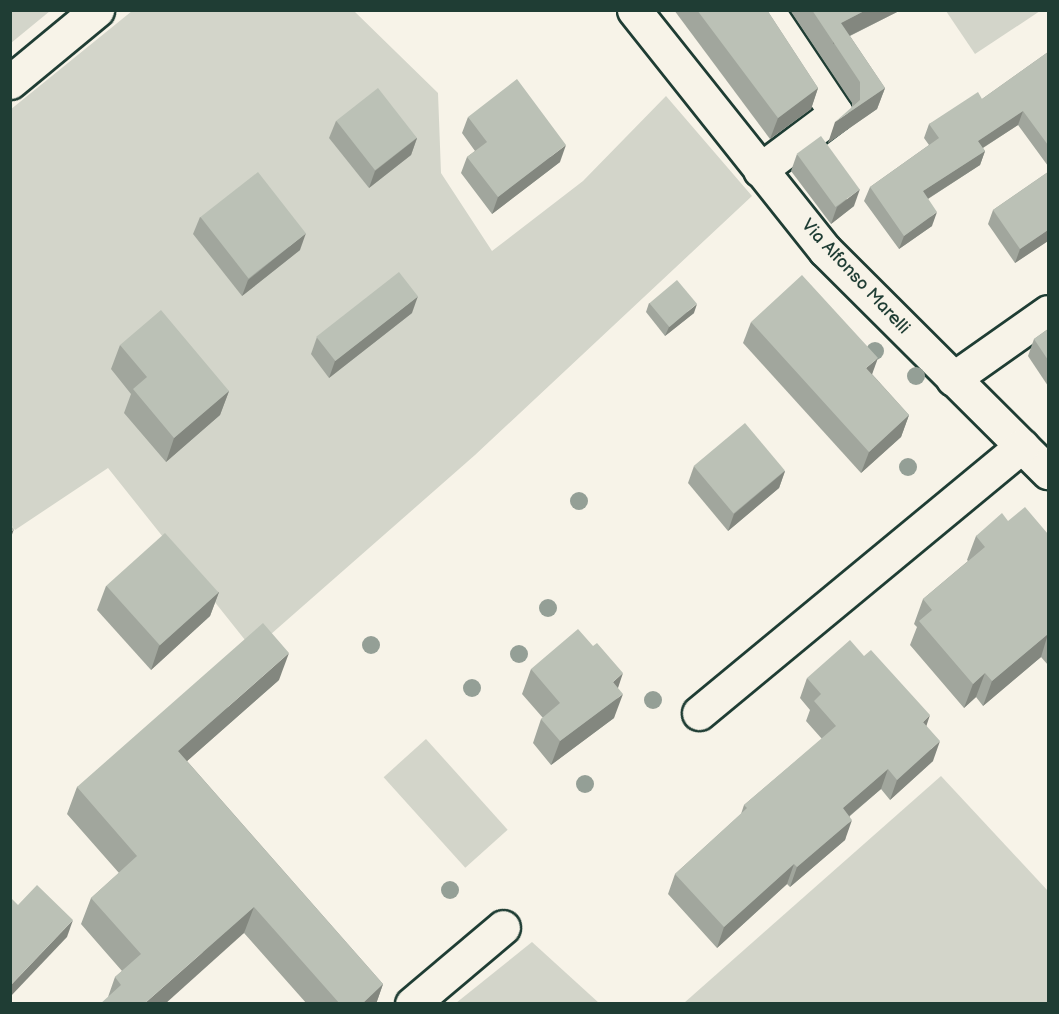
<!DOCTYPE html>
<style>
body{margin:0}
#map{position:relative;width:1059px;height:1014px;overflow:hidden;background:#f7f3e8;font-family:"Balsamiq Sans",sans-serif}
div>[style]{position:absolute}
[style*='--x']{left:calc(var(--x)*1px);top:calc(var(--y)*1px);width:calc(var(--w)*1px);rotate:calc(var(--a)*1deg)}
.green>*{inset:0;background:#d3d5ca;transform-origin:0 0}
.roads{filter:drop-shadow(2px 0 #1f3d34) drop-shadow(-2px 0 #1f3d34) drop-shadow(0 2px #1f3d34) drop-shadow(0 -2px #1f3d34)}
.minor>*{height:33px;margin:-16.5px;padding:0 16.5px;transform-origin:16.5px;border-radius:16.5px;background:#f7f3e8}
.trees>*{width:18px;height:18px;margin:-9px;border-radius:50%;background:#949f96}
.wall>*{inset:0;background:#a1a69d}
.shaded-wall>*{inset:0;background:#83877f}
.building>*{inset:0;background:#bbc1b6;transform-origin:0 0}
span{translate:-50% -50%;white-space:nowrap;text-align:center;line-height:1.15;-webkit-text-stroke:6px #f7f3e8;paint-order:stroke}
.street-label{font-size:18px;color:#1f3d34}
.frame{position:absolute;inset:0;border:12px solid #1f3d34;pointer-events:none}
</style>
<div id="map">
<div class="green">
<i style="clip-path:polygon(11px 10px,50px 10px,50px 11px,11px 43px)"></i>
<i style="clip-path:polygon(132px 11px,354px 11px,438px 93px,441px 173px,492px 251px,583px 181px,666px 96px,752px 196px,475px 455px,253px 650px,108px 468px,15px 530px,11px 525px,10px 110px)"></i>
<i style="clip-path:polygon(946px 11px,1040px 11px,975px 54px)"></i>
<i style="left:426px;top:739px;width:122px;height:57px;rotate:48deg"></i>
<i style="clip-path:polygon(941px 776px,1048px 891px,1048px 1003px,684px 1003px)"></i>
<i style="clip-path:polygon(532px 942px,599px 1003px,456px 1003px)"></i>
</div>
<div class="roads">
<div class="minor">
<i style="--x:634;--y:10;--w:307;--a:51.5"></i>
<i style="--x:825;--y:250;--w:315;--a:44.9"></i>
<i style="--x:10;--y:82;--w:113;--a:-39.6"></i>
<i style="--x:760;--y:170;--w:95;--a:-36.9"></i>
<i style="--x:836;--y:113;--w:124;--a:-123.8"></i>
<i style="--x:953;--y:379;--w:116;--a:-35.2"></i>
<i style="--x:699;--y:713;--w:419;--a:-39.6"></i>
<i style="--x:412;--y:1004;--w:119;--a:-40.2"></i>
</div>
</div>
<div class="trees">
<i style="left:875px;top:351px"></i>
<i style="left:916px;top:376px"></i>
<i style="left:908px;top:467px"></i>
<i style="left:579px;top:501px"></i>
<i style="left:548px;top:608px"></i>
<i style="left:371px;top:645px"></i>
<i style="left:519px;top:654px"></i>
<i style="left:472px;top:688px"></i>
<i style="left:653px;top:700px"></i>
<i style="left:585px;top:784px"></i>
<i style="left:450px;top:890px"></i>
</div>
<div class="wall">
<i style="clip-path:polygon(674px 10px,767px 10px,818px 88px,811px 109px,770px 139px)"></i>
<i style="clip-path:polygon(790px 10px,901px 10px,850px 36px,885px 88px,877px 109px,828px 143px,852px 107px,852px 103px)"></i>
<i style="clip-path:polygon(1048px 52px,1048px 166px,1018px 125px,983px 148px,985px 151px,980px 165px,928px 199px,932px 226px,899px 249px,864px 201px,870px 187px,929px 145px,924px 138px,929px 124px,982px 99px)"></i>
<i style="clip-path:polygon(468px 117px,560px 162px,492px 214px,461px 173px,467px 157px,475px 151px,462px 133px)"></i>
<i style="clip-path:polygon(336px 121px,417px 138px,411px 155px,369px 188px,329px 138px)"></i>
<i style="clip-path:polygon(797px 154px,854px 206px,831px 224px,791px 171px)"></i>
<i style="clip-path:polygon(1048px 172px,1048px 241px,1015px 263px,988px 224px,993px 210px)"></i>
<i style="clip-path:polygon(200px 217px,300px 250px,242px 296px,193px 234px)"></i>
<i style="clip-path:polygon(649px 303px,694px 313px,665px 336px,646px 312px)"></i>
<i style="clip-path:polygon(412px 313px,329px 378px,311px 354px,317px 337px)"></i>
<i style="clip-path:polygon(751px 322px,872px 374px,909px 415px,901px 437px,861px 473px,743px 343px)"></i>
<i style="clip-path:polygon(1048px 329px,1048px 386px,1028px 356px,1034px 339px)"></i>
<i style="clip-path:polygon(120px 345px,229px 391px,220px 415px,166px 462px,124px 413px,131px 394px,111px 369px)"></i>
<i style="clip-path:polygon(694px 466px,785px 471px,779px 488px,728px 531px,688px 483px)"></i>
<i style="clip-path:polygon(1008px 521px,1048px 534px,1048px 665px,1041px 657px,983px 706px,976px 697px,964px 708px,910px 645px,917px 627px,914px 624px,923px 599px,968px 561px,967px 560px,976px 536px)"></i>
<i style="clip-path:polygon(106px 586px,219px 592px,210px 616px,151px 670px,97px 610px)"></i>
<i style="clip-path:polygon(531px 669px,618px 688px,614px 718px,551px 765px,533px 743px,541px 719px,543px 718px,522px 694px)"></i>
<i style="clip-path:polygon(807px 678px,926px 725px,933px 761px,890px 800px,881px 789px,850px 816px,845px 840px,790px 887px,787px 884px,717px 948px,668px 894px,675px 874px,741px 814px,744px 805px,822px 739px,806px 721px,810px 710px,800px 698px)"></i>
<i style="clip-path:polygon(279px 680px,187px 761px,383px 984px,376px 1004px,307px 1004px,244px 933px,108px 997px,115px 977px,122px 971px,81px 924px,91px 898px,119px 873px,67px 814px,77px 787px)"></i>
</div>
<div class="shaded-wall">
<i style="clip-path:polygon(866px 10px,901px 10px,833px 44px,841px 23px)"></i>
<i style="clip-path:polygon(818px 88px,811px 109px,770px 139px,778px 118px)"></i>
<i style="clip-path:polygon(885px 88px,877px 109px,828px 143px,835px 122px)"></i>
<i style="clip-path:polygon(1023px 111px,1018px 125px,973px 154px,978px 141px)"></i>
<i style="clip-path:polygon(417px 138px,411px 155px,369px 188px,375px 171px)"></i>
<i style="clip-path:polygon(566px 145px,560px 162px,492px 214px,498px 197px)"></i>
<i style="clip-path:polygon(985px 151px,980px 165px,918px 205px,923px 191px)"></i>
<i style="clip-path:polygon(860px 189px,854px 206px,831px 224px,837px 207px)"></i>
<i style="clip-path:polygon(937px 212px,932px 226px,899px 249px,904px 236px)"></i>
<i style="clip-path:polygon(1048px 230px,1048px 241px,1015px 263px,1020px 249px)"></i>
<i style="clip-path:polygon(306px 233px,300px 250px,242px 296px,248px 280px)"></i>
<i style="clip-path:polygon(418px 296px,412px 313px,329px 378px,335px 361px)"></i>
<i style="clip-path:polygon(697px 304px,694px 313px,665px 336px,669px 327px)"></i>
<i style="clip-path:polygon(878px 358px,870px 380px,866px 368px)"></i>
<i style="clip-path:polygon(229px 391px,220px 415px,166px 462px,174px 438px)"></i>
<i style="clip-path:polygon(909px 415px,901px 437px,861px 473px,869px 452px)"></i>
<i style="clip-path:polygon(785px 471px,779px 488px,728px 531px,734px 514px)"></i>
<i style="clip-path:polygon(14px 529px,10px 540px,10px 533px)"></i>
<i style="clip-path:polygon(219px 592px,210px 616px,151px 670px,159px 646px)"></i>
<i style="clip-path:polygon(1048px 634px,1041px 657px,983px 706px,992px 681px)"></i>
<i style="clip-path:polygon(289px 653px,279px 680px,169px 777px,178px 751px)"></i>
<i style="clip-path:polygon(623px 673px,615px 697px,613px 682px)"></i>
<i style="clip-path:polygon(985px 673px,976px 697px,964px 708px,973px 684px)"></i>
<i style="clip-path:polygon(623px 694px,614px 718px,551px 765px,560px 741px)"></i>
<i style="clip-path:polygon(930px 715px,923px 736px,923px 722px)"></i>
<i style="clip-path:polygon(940px 741px,933px 761px,890px 800px,897px 780px)"></i>
<i style="clip-path:polygon(888px 769px,881px 789px,835px 828px,843px 808px)"></i>
<i style="clip-path:polygon(852px 820px,845px 840px,790px 887px,797px 867px)"></i>
<i style="clip-path:polygon(794px 864px,787px 884px,717px 948px,724px 927px)"></i>
<i style="clip-path:polygon(254px 907px,244px 933px,165px 1004px,144px 1004px)"></i>
<i style="clip-path:polygon(73px 920px,67px 937px,10px 997px,10px 986px)"></i>
<i style="clip-path:polygon(383px 984px,376px 1004px,362px 1004px)"></i>
</div>
<div class="building">
<i style="clip-path:polygon(697px 10px,767px 10px,818px 88px,778px 118px)"></i>
<i style="clip-path:polygon(812px 10px,866px 10px,841px 23px,885px 88px,835px 122px,860px 100px,860px 82px)"></i>
<i style="clip-path:polygon(1048px 52px,1048px 145px,1023px 111px,978px 141px,985px 151px,923px 191px,937px 212px,904px 236px,870px 187px,939px 138px,929px 124px,978px 92px,982px 99px)"></i>
<i style="clip-path:polygon(517px 79px,566px 145px,498px 197px,467px 157px,487px 142px,468px 117px)"></i>
<i style="left:378px;top:88px;width:63px;height:53px;rotate:52deg"></i>
<i style="left:821px;top:136px;width:66px;height:30px;rotate:54deg"></i>
<i style="left:258px;top:172px;width:78px;height:73px;rotate:52deg"></i>
<i style="clip-path:polygon(1048px 172px,1048px 230px,1020px 249px,993px 210px)"></i>
<i style="left:399px;top:272px;width:31px;height:105px;rotate:52deg"></i>
<i style="clip-path:polygon(802px 275px,878px 358px,866px 368px,909px 415px,869px 452px,751px 322px)"></i>
<i style="left:677px;top:280px;width:31px;height:36px;rotate:50deg"></i>
<i style="clip-path:polygon(161px 310px,229px 391px,174px 438px,133px 389px,147px 377px,120px 345px)"></i>
<i style="clip-path:polygon(1048px 329px,1048px 360px,1034px 339px)"></i>
<i style="left:745px;top:423px;width:62px;height:67px;rotate:50deg"></i>
<i style="clip-path:polygon(1025px 507px,1048px 534px,1048px 634px,992px 681px,985px 673px,973px 684px,919px 621px,932px 610px,923px 599px,985px 547px,976px 536px,1002px 513px,1008px 521px)"></i>
<i style="clip-path:polygon(10px 525px,14px 529px,10px 533px)"></i>
<i style="left:165px;top:533px;width:80px;height:79px;rotate:48deg"></i>
<i style="clip-path:polygon(263px 623px,289px 653px,178px 751px,383px 984px,362px 1004px,340px 1004px,254px 907px,144px 1004px,100px 1004px,121px 985px,115px 977px,141px 954px,91px 898px,137px 856px,77px 787px)"></i>
<i style="clip-path:polygon(578px 629px,593px 646px,597px 643px,623px 673px,613px 682px,623px 694px,560px 741px,541px 719px,560px 703px,531px 669px)"></i>
<i style="clip-path:polygon(850px 640px,864px 656px,871px 650px,930px 715px,923px 722px,940px 741px,897px 780px,888px 769px,843px 808px,852px 820px,797px 867px,794px 864px,724px 927px,675px 874px,747px 808px,744px 805px,836px 726px,814px 701px,821px 694px,807px 678px)"></i>
<i style="clip-path:polygon(37px 885px,73px 920px,10px 986px,10px 897px,18px 905px)"></i>
</div>
<div class="street-label">
<span style="left:855px;top:277px;rotate:47deg">Via Alfonso Marelli</span>
</div>
<div class="frame"></div>
</div>
